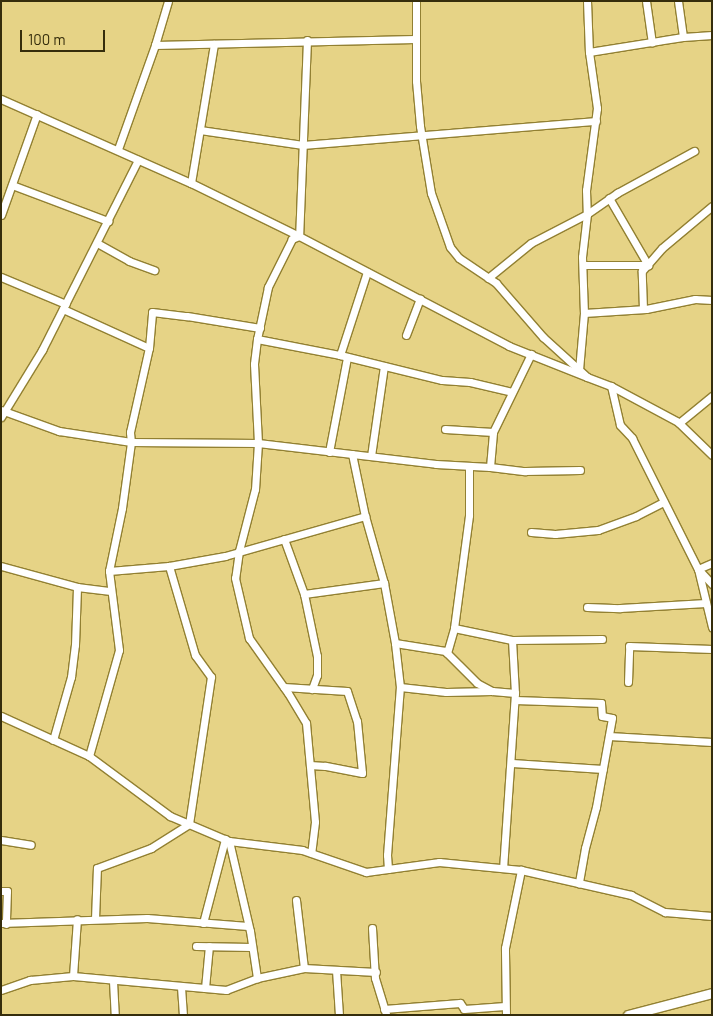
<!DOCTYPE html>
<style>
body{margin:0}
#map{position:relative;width:713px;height:1016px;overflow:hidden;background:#e6d386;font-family:Barlow,sans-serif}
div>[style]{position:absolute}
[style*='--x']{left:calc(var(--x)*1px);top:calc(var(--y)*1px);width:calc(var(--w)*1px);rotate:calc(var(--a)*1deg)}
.roads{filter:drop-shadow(1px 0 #928032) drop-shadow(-1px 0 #928032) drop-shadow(0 1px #928032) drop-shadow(0 -1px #928032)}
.minor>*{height:7px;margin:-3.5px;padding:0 3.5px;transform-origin:3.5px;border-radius:3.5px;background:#fff}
.tertiary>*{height:9px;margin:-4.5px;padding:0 4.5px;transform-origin:4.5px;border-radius:4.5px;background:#fff}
span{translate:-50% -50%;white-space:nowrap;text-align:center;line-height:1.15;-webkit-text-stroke:5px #e6d386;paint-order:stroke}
.frame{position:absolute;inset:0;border:2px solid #352d0c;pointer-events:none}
.scale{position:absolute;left:20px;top:30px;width:85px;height:22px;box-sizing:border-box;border:2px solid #352d0c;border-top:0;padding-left:6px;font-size:15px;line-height:18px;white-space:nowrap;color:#352d0c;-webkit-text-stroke:4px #e6d386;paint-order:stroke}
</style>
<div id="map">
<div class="roads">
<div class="minor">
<i style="--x:416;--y:1;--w:80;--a:90"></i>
<i style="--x:416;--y:81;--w:45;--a:84.9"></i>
<i style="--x:420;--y:126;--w:68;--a:80.7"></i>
<i style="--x:431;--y:193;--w:57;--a:70.6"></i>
<i style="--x:450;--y:247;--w:14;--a:51"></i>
<i style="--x:459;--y:258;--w:45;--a:34"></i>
<i style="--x:496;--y:283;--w:72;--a:49"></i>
<i style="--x:543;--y:337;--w:59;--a:42.3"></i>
<i style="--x:587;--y:377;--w:26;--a:21"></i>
<i style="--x:611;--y:386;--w:76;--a:28.2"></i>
<i style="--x:678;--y:422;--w:47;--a:44.1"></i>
<i style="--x:587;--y:1;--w:51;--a:87.8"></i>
<i style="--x:589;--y:52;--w:57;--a:81.9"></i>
<i style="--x:597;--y:108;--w:83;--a:97.6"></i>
<i style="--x:586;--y:190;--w:24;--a:88"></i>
<i style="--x:587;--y:214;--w:43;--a:96.6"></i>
<i style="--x:582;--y:257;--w:56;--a:88"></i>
<i style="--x:584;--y:313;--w:62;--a:-3.7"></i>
<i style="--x:646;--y:309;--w:50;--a:-11.5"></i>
<i style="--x:695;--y:299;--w:17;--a:3"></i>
<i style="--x:646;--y:1;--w:42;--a:81.9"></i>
<i style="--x:678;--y:1;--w:36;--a:82"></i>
<i style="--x:307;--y:40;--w:196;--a:92.3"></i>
<i style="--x:299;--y:236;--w:8;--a:157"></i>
<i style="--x:292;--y:239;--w:54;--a:116.6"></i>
<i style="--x:268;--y:287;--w:53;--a:101.9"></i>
<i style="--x:257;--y:339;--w:25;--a:97"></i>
<i style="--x:254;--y:364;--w:79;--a:87.1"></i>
<i style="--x:258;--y:443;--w:46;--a:93.7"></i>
<i style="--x:255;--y:489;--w:64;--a:104.5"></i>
<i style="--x:239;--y:551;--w:27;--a:98"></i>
<i style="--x:235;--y:578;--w:62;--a:76.9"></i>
<i style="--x:249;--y:638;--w:67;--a:54.7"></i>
<i style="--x:288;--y:693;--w:35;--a:59"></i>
<i style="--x:306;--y:723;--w:99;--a:84.8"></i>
<i style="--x:315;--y:822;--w:31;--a:97"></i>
<i style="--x:155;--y:45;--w:260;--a:-1.3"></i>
<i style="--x:589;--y:52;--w:95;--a:-9.1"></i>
<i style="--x:683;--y:37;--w:29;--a:-4"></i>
<i style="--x:1;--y:99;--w:208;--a:23.9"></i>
<i style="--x:191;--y:183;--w:120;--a:26.1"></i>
<i style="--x:299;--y:236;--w:237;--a:27.6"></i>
<i style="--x:509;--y:346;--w:84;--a:21.7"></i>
<i style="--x:200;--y:130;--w:104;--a:8.3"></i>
<i style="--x:303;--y:145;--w:294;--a:-4.7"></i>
<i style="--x:118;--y:149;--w:110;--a:-70.4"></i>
<i style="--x:155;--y:45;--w:46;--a:-73.5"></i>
<i style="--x:191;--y:183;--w:141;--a:-80.6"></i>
<i style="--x:12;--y:185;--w:103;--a:20.6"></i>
<i style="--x:609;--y:198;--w:78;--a:59.8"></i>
<i style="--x:1;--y:215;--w:107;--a:-70.4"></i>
<i style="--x:97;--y:243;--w:37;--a:29"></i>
<i style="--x:129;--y:261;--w:27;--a:20"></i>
<i style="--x:583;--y:265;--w:65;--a:0"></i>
<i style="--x:1;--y:277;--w:70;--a:22.6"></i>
<i style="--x:488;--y:278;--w:55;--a:-39.1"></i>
<i style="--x:531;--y:243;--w:63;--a:-27.4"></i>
<i style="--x:587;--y:214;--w:37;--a:-35"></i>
<i style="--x:617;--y:193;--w:88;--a:-28.6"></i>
<i style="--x:63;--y:309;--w:94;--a:24.4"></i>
<i style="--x:643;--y:309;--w:38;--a:-92"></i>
<i style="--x:642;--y:271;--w:30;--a:-49"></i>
<i style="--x:662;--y:248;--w:65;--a:-40"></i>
<i style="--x:406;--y:335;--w:39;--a:-69"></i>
<i style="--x:257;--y:339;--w:85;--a:10.9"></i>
<i style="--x:340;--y:355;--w:105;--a:13.8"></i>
<i style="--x:442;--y:380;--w:28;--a:4"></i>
<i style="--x:470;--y:382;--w:43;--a:13.4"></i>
<i style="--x:340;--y:355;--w:87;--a:-72"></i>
<i style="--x:579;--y:370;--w:57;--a:-85"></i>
<i style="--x:611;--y:386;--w:40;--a:77"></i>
<i style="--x:620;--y:425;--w:18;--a:47"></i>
<i style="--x:632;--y:438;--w:147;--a:63.3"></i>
<i style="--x:698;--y:569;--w:60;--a:76.4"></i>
<i style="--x:1;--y:410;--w:62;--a:19.9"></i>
<i style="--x:59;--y:431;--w:73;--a:8.7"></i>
<i style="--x:131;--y:442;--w:127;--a:0.5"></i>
<i style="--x:258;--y:443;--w:179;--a:6.7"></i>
<i style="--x:436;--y:464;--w:54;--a:3.2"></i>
<i style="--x:490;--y:467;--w:35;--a:-85"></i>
<i style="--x:493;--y:432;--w:87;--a:-64"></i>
<i style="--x:1;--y:417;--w:79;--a:-58.5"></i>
<i style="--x:42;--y:350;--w:213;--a:-63.2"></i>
<i style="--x:679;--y:423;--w:43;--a:-39.3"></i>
<i style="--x:445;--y:429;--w:48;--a:3.6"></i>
<i style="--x:329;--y:452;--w:96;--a:-79.2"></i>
<i style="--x:352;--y:454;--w:63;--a:78.2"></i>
<i style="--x:365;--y:516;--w:70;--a:74.2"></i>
<i style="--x:384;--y:583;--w:61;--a:79.6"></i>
<i style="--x:395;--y:643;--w:51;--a:9.1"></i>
<i style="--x:445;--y:651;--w:45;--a:45"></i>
<i style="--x:477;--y:683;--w:17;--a:28"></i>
<i style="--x:492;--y:691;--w:23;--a:5"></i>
<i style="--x:515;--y:693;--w:174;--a:93.9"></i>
<i style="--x:371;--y:456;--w:91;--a:-81.8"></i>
<i style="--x:490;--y:467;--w:35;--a:7"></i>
<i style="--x:525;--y:471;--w:55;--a:-1"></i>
<i style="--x:531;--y:532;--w:24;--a:5"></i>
<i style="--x:555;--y:534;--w:43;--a:-5.3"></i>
<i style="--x:598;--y:530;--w:40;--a:-20.2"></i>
<i style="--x:636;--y:516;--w:31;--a:-27"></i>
<i style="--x:284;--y:539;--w:59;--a:70"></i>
<i style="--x:304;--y:594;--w:63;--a:78.2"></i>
<i style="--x:317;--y:656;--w:19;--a:90"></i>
<i style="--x:317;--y:675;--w:15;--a:110"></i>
<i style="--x:712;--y:563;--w:15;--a:157"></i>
<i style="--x:698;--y:569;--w:21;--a:47"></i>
<i style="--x:1;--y:566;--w:79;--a:15.4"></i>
<i style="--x:77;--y:587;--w:34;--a:7"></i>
<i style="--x:109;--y:571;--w:60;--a:-4.8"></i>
<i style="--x:169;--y:566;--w:57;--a:-10.1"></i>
<i style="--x:225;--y:556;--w:146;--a:-15.9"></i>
<i style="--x:304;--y:594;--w:81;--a:-7.8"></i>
<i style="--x:587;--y:607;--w:33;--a:2"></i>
<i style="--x:620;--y:608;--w:86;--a:-3.3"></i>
<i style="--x:454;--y:628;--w:59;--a:11.7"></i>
<i style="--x:512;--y:640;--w:90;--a:-0.6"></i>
<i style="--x:512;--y:640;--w:53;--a:86.8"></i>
<i style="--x:447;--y:653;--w:26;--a:-74"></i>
<i style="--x:454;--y:628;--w:114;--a:-82.4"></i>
<i style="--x:469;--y:515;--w:48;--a:-90"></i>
<i style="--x:628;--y:682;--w:36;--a:-88"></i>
<i style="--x:629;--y:646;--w:83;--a:2.1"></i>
<i style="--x:284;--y:687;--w:63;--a:3.6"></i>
<i style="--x:347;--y:691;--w:32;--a:72"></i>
<i style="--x:357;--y:721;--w:52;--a:84.5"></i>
<i style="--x:362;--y:773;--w:38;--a:-169"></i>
<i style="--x:325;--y:766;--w:15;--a:-176"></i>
<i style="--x:400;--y:687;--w:46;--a:6.2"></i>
<i style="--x:446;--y:692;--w:46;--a:-1.2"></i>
<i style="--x:515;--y:700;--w:86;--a:2"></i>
<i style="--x:601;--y:703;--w:13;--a:86"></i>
<i style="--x:602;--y:716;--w:10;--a:11"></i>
<i style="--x:612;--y:718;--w:90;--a:100.2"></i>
<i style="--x:596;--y:807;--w:42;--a:105"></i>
<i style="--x:585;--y:848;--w:36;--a:100"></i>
<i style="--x:1;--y:716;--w:97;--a:24.4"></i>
<i style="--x:89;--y:756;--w:101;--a:36.5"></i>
<i style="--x:170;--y:816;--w:64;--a:23"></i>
<i style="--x:229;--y:841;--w:74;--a:7"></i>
<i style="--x:302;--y:850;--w:68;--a:19"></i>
<i style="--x:366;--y:872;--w:74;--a:-7.8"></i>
<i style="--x:439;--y:862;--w:82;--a:5.6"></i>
<i style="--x:521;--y:870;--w:113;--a:12.8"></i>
<i style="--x:631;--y:895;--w:38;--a:27"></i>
<i style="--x:665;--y:912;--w:47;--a:4.9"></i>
<i style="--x:609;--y:736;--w:103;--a:3.3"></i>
<i style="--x:53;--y:740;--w:66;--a:-74.1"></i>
<i style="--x:71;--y:677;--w:32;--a:-83"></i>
<i style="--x:75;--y:645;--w:58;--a:-88"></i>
<i style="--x:89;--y:756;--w:110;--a:-74.2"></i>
<i style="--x:119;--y:650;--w:80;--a:-97.2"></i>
<i style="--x:109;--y:571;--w:64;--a:-78.3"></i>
<i style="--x:122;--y:508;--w:67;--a:-82.2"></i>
<i style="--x:131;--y:442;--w:10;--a:-96"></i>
<i style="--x:130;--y:432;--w:86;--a:-77.3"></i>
<i style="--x:149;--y:348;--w:36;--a:-85"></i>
<i style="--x:152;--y:312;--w:35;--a:7"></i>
<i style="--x:187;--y:316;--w:74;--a:9.3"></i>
<i style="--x:512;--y:763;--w:91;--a:3.8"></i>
<i style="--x:1;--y:840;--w:30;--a:9"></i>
<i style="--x:229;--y:841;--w:92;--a:76.9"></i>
<i style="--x:250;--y:931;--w:48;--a:81.5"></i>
<i style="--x:388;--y:869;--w:14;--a:-94"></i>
<i style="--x:387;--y:855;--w:169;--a:-85.6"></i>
<i style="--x:400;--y:687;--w:44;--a:-96.5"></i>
<i style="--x:1;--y:891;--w:6;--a:0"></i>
<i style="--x:7;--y:891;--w:33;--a:92"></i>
<i style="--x:296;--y:900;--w:68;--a:83.3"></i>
<i style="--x:95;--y:919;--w:51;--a:-87.8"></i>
<i style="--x:97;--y:868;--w:58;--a:-20.3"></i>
<i style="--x:151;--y:848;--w:45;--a:-32.3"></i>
<i style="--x:189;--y:824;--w:149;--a:-81.5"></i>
<i style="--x:211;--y:677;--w:27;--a:-126"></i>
<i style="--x:195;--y:655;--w:93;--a:-106.3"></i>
<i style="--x:1;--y:923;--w:146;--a:-2"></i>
<i style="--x:147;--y:918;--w:101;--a:4.5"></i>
<i style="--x:203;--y:923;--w:87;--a:-75.3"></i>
<i style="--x:372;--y:928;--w:50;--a:86.6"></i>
<i style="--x:375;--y:978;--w:39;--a:73"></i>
<i style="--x:196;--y:946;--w:55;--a:1"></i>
<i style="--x:336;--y:970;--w:45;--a:86.2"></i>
<i style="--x:73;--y:976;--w:57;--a:-86"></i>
<i style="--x:113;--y:981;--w:34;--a:87"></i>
<i style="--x:181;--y:987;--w:28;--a:86"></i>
<i style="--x:205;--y:988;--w:42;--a:-84.6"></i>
<i style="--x:1;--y:990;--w:31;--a:-19"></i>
<i style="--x:30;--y:980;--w:43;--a:-5.3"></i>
<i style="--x:73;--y:976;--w:154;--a:5.2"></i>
<i style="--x:226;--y:990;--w:33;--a:-21"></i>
<i style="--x:257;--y:978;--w:48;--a:-12"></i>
<i style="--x:304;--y:968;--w:72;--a:3.2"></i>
<i style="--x:384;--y:1009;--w:76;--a:-4.5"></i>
<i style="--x:460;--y:1003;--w:7;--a:56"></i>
<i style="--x:464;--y:1009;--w:41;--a:-4.2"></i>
<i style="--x:506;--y:1015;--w:67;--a:-90.9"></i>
<i style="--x:505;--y:948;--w:80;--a:-78.4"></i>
</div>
<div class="tertiary">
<i style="--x:628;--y:1015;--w:87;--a:-14.7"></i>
</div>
</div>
<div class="frame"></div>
<div class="scale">100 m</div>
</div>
